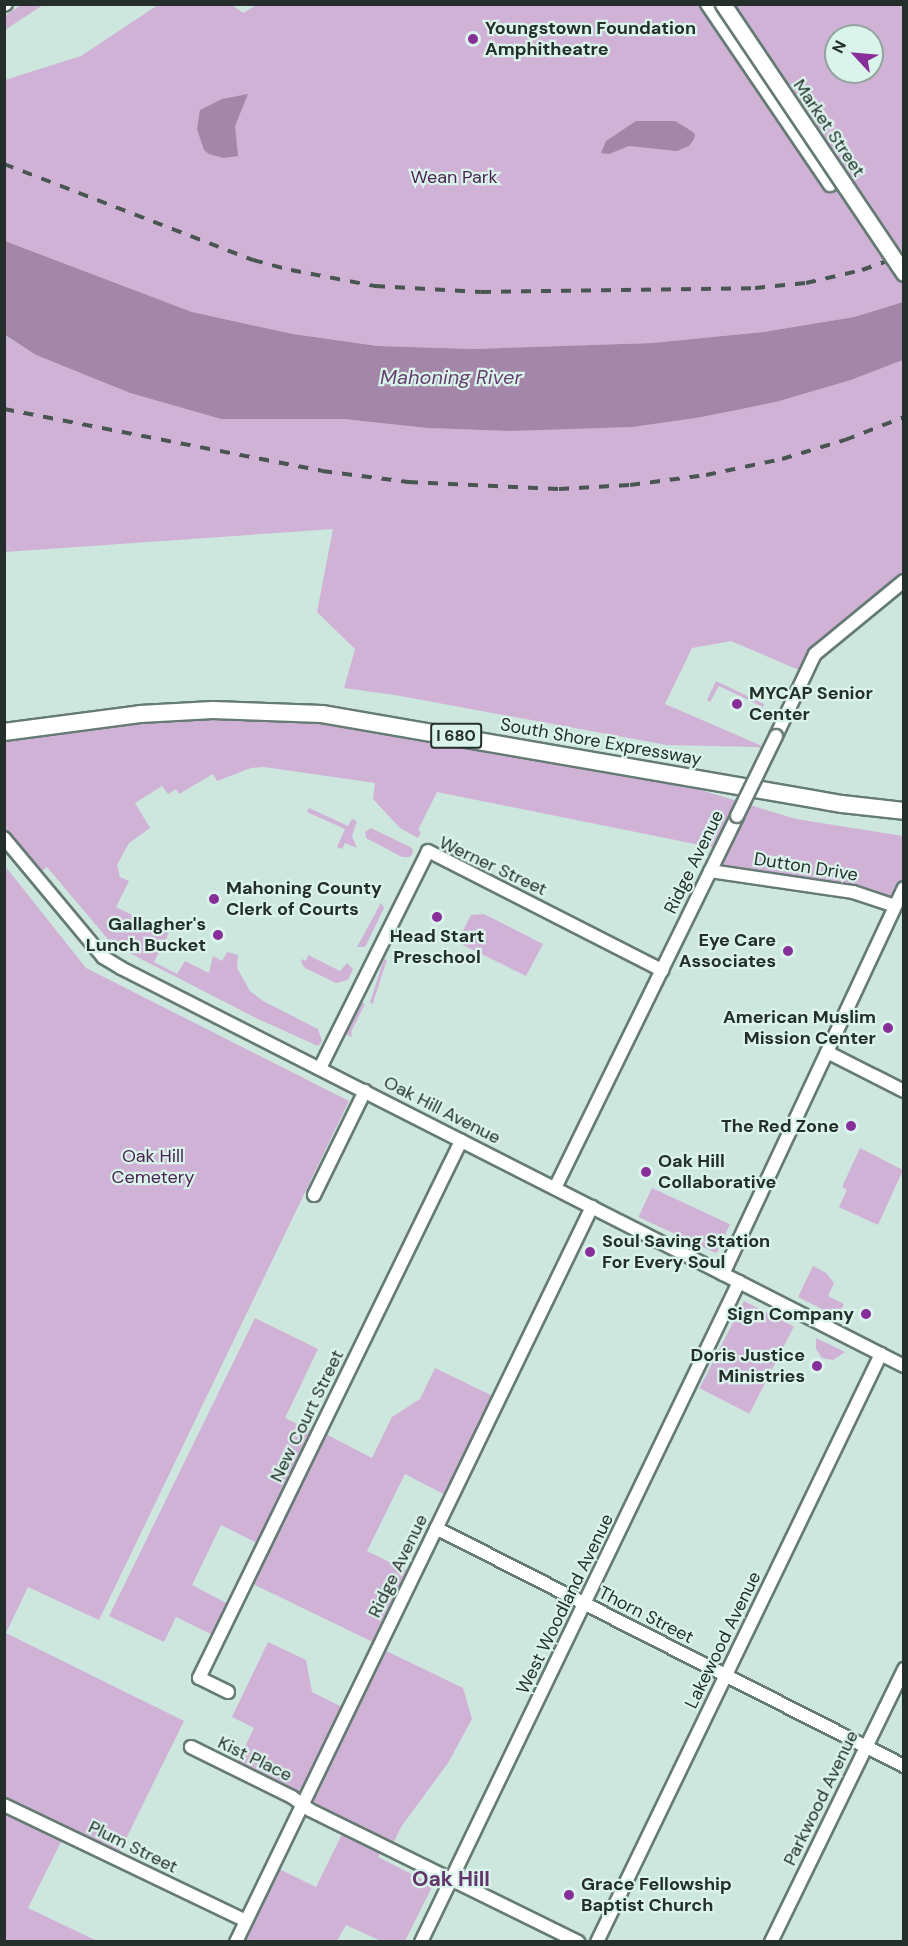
<!DOCTYPE html>
<style>
body{margin:0}
#map{position:relative;width:908px;height:1946px;overflow:hidden;background:#cde6de;font-family:"DM Sans",sans-serif}
div>[style]{position:absolute}
[style*='--x']{left:calc(var(--x)*1px);top:calc(var(--y)*1px);width:calc(var(--w)*1px);rotate:calc(var(--a)*1deg)}
.green>*{inset:0;background:#d0b2d6;transform-origin:0 0}
.water>*{inset:0;background:#a386a8}
.roads{filter:drop-shadow(2px 0 #657b74) drop-shadow(-2px 0 #657b74) drop-shadow(0 2px #657b74) drop-shadow(0 -2px #657b74)}
.minor>*{height:12px;margin:-6px;padding:0 6px;transform-origin:6px;border-radius:6px;background:#fff}
.highway>*{height:16px;margin:-8px;padding:0 8px;transform-origin:8px;border-radius:8px;background:#fff}
.rail>*{height:4px;margin-top:-2px;transform-origin:0;background:repeating-linear-gradient(90deg,#485551 0 10px,transparent 0 20px)}
.bridges{filter:drop-shadow(2px 0 #657b74) drop-shadow(-2px 0 #657b74) drop-shadow(0 2px #657b74) drop-shadow(0 -2px #657b74)}
.minor-bridge>*{height:12px;margin:-6px;padding:0 6px;transform-origin:6px;border-radius:6px;background:#fff}
.major-bridge>*{height:15px;margin:-7.5px;padding:0 7.5px;transform-origin:7.5px;border-radius:7.5px;background:#fff}
.dots>*{width:16px;height:16px;translate:-50% -50%;box-sizing:border-box;border:3px solid #daf3eb;border-radius:50%}
span{translate:-50% -50%;white-space:nowrap;text-align:center;line-height:1.15;-webkit-text-stroke:4.5px #daf3eb;paint-order:stroke}
.shield-label span{padding:2px 4px;background:#daf3eb;border:2px solid;border-radius:4px;-webkit-text-stroke-width:0}
.shield-label{font-size:16px;color:#242e2b;font-weight:700}
.poi-label{font-size:18px;color:#242e2b;font-weight:700}
.left{translate:0 -50%;text-align:left}
.right{translate:-100% -50%;text-align:right}
.street-label{font-size:18px;color:#242e2b}
.park-label{font-size:18px;color:#492351}
.water-label{font-size:20px;color:#663e6e;font-style:italic}
.quarter-label{font-size:21px;color:#62366b;font-weight:700}
.frame{position:absolute;inset:0;border:6px solid #242e2b;pointer-events:none}
.north{position:absolute;left:824px;top:24px;width:60px;height:60px;box-sizing:border-box;background:#daf3eb;border:2px solid #91a49e;border-radius:50%;rotate:296deg;font-size:16px;font-weight:700;line-height:24px;text-align:center;color:#242e2b}
.north::after{content:'';display:block;margin:auto;width:21px;height:27px;background:#882e99;clip-path:polygon(50% 0,100% 100%,50% 72%,0 100%)}
</style>
<div id="map">
<div class="green">
<i style="clip-path:polygon(22px 4px,43px 5px,5px 30px,5px 16px)"></i>
<i style="clip-path:polygon(evenodd,258px 4px,903px 5px,903px 302px,854px 317px,763px 332px,652px 343px,474px 349px,378px 346px,293px 334px,192px 312px,5px 241px,5px 80px,81px 56px,158px 5px,232px 5px,243px 13px,258px 4px,836px 36px,872px 36px,872px 72px,836px 72px,836px 36px)"></i>
<i style="clip-path:polygon(4px 335px,36px 355px,130px 393px,221px 419px,343px 419px,427px 428px,508px 431px,702px 417px,776px 402px,851px 380px,903px 360px,903px 581px,815px 654px,806px 673px,731px 641px,692px 648px,665px 704px,769px 749px,756px 747px,667px 745px,395px 695px,344px 688px,355px 649px,317px 612px,333px 529px,5px 552px)"></i>
<i style="clip-path:polygon(716px 681px,764px 704px,763px 707px,719px 686px,710px 702px,707px 700px)"></i>
<i style="clip-path:polygon(277px 711px,619px 765px,796px 819px,903px 836px,903px 888px,895px 906px,710px 871px,720px 849px,437px 792px,418px 830px,421px 832px,418px 838px,400px 828px,373px 799px,375px 783px,264px 767px,251px 768px,217px 781px,213px 774px,179px 794px,176px 789px,168px 794px,162px 786px,135px 803px,150px 828px,129px 843px,117px 865px,120px 877px,129px 881px,116px 907px,169px 933px,154px 962px,177px 974px,185px 961px,209px 973px,213px 956px,222px 961px,227px 952px,238px 955px,237px 968px,250px 991px,263px 1001px,318px 1029px,322px 1041px,318px 1046px,256px 1018px,112px 944px,47px 867px,36px 876px,5px 838px,5px 732px)"></i>
<i style="clip-path:polygon(309px 808px,348px 826px,352px 819px,357px 821px,352px 836px,357px 848px,345px 843px,342px 849px,337px 847px,345px 829px,307px 812px)"></i>
<i style="clip-path:polygon(371px 828px,412px 848px,413px 853px,410px 857px,402px 857px,366px 838px,365px 832px)"></i>
<i style="clip-path:polygon(444px 844px,468px 855px,465px 861px,442px 849px)"></i>
<i style="clip-path:polygon(5px 866px,86px 968px,349px 1101px,99px 1620px,28px 1587px,6px 1633px,184px 1721px,116px 1859px,65px 1834px,28px 1908px,97px 1941px,5px 1941px)"></i>
<i style="clip-path:polygon(381px 903px,384px 908px,365px 947px,357px 947px)"></i>
<i style="clip-path:polygon(484px 914px,543px 944px,526px 976px,457px 942px,471px 915px)"></i>
<i style="clip-path:polygon(308px 955px,340px 971px,347px 963px,353px 969px,348px 980px,336px 983px,305px 968px,301px 962px,302px 959px,306px 961px)"></i>
<i style="left:384px;top:959px;width:3px;height:46px;rotate:18deg"></i>
<i style="clip-path:polygon(361px 1002px,365px 1004px,351px 1032px,352px 1037px,347px 1035px,349px 1027px)"></i>
<i style="clip-path:polygon(860px 1148px,903px 1170px,878px 1225px,839px 1207px,847px 1190px,842px 1187px)"></i>
<i style="left:652px;top:1188px;width:86px;height:32px;rotate:25deg"></i>
<i style="clip-path:polygon(813px 1266px,826px 1273px,834px 1283px,828px 1296px,844px 1304px,838px 1317px,798px 1297px)"></i>
<i style="left:744px;top:1301px;width:56px;height:98px;rotate:27deg"></i>
<i style="clip-path:polygon(255px 1318px,318px 1349px,285px 1418px,318px 1434px,320px 1431px,372px 1458px,392px 1417px,420px 1399px,435px 1368px,499px 1399px,451px 1498px,405px 1474px,367px 1551px,414px 1574px,379px 1645px,247px 1581px,263px 1546px,221px 1525px,192px 1585px,234px 1607px,219px 1638px,176px 1617px,164px 1642px,109px 1616px)"></i>
<i style="clip-path:polygon(816px 1338px,845px 1352px,833px 1360px,822px 1358px,816px 1349px)"></i>
<i style="clip-path:polygon(268px 1642px,306px 1660px,312px 1692px,348px 1710px,378px 1647px,463px 1688px,472px 1719px,448px 1763px,401px 1827px,390px 1850px,383px 1847px,378px 1857px,433px 1885px,405px 1941px,381px 1941px,346px 1925px,337px 1941px,236px 1941px,273px 1866px,316px 1887px,345px 1828px,234px 1769px,254px 1728px,232px 1717px)"></i>
</div>
<div class="water">
<i style="clip-path:polygon(248px 94px,235px 126px,238px 156px,223px 158px,209px 154px,204px 150px,197px 129px,200px 110px,222px 99px)"></i>
<i style="clip-path:polygon(636px 121px,675px 121px,690px 130px,695px 134px,694px 139px,689px 146px,677px 151px,629px 146px,609px 154px,601px 153px,606px 141px)"></i>
<i style="clip-path:polygon(5px 241px,192px 312px,293px 334px,378px 346px,474px 349px,652px 343px,763px 332px,854px 317px,903px 302px,903px 360px,851px 380px,776px 402px,702px 417px,632px 427px,508px 431px,427px 428px,343px 419px,221px 419px,130px 393px,36px 355px,5px 335px)"></i>
</div>
<div class="roads">
<div class="minor">
<i style="--x:707;--y:4;--w:219;--a:55.8"></i>
<i style="--x:4;--y:5;--w:2;--a:-27"></i>
<i style="--x:776;--y:736;--w:91;--a:-64.6"></i>
<i style="--x:815;--y:654;--w:115;--a:-39.4"></i>
<i style="--x:4;--y:838;--w:155;--a:50.2"></i>
<i style="--x:103;--y:957;--w:21;--a:31"></i>
<i style="--x:121;--y:968;--w:878;--a:26.94"></i>
<i style="--x:710;--y:871;--w:145;--a:8.4"></i>
<i style="--x:853;--y:892;--w:44;--a:18.4"></i>
<i style="--x:827;--y:1052;--w:86;--a:26.9"></i>
<i style="--x:320;--y:1068;--w:242;--a:-63.5"></i>
<i style="--x:428;--y:851;--w:263;--a:27"></i>
<i style="--x:555;--y:1188;--w:414;--a:-63.9"></i>
<i style="--x:314;--y:1195;--w:116;--a:-63.9"></i>
<i style="--x:723;--y:1274;--w:426;--a:-64.9"></i>
<i style="--x:436;--y:1528;--w:525;--a:26.96"></i>
<i style="--x:228;--y:1692;--w:32;--a:-154"></i>
<i style="--x:199;--y:1678;--w:598;--a:-63.99"></i>
<i style="--x:191;--y:1747;--w:113;--a:26.3"></i>
<i style="--x:292;--y:1797;--w:22;--a:36"></i>
<i style="--x:310;--y:1810;--w:299;--a:26.2"></i>
<i style="--x:4;--y:1805;--w:268;--a:25.6"></i>
<i style="--x:236;--y:1942;--w:817;--a:-64.16"></i>
<i style="--x:421;--y:1942;--w:733;--a:-64.27"></i>
<i style="--x:597;--y:1942;--w:653;--a:-64.22"></i>
<i style="--x:771;--y:1942;--w:304;--a:-64"></i>
</div>
<div class="highway">
<i style="--x:4;--y:732;--w:137;--a:-7.5"></i>
<i style="--x:140;--y:714;--w:73;--a:-3.1"></i>
<i style="--x:213;--y:710;--w:109;--a:2.1"></i>
<i style="--x:322;--y:714;--w:528;--a:9.82"></i>
<i style="--x:842;--y:804;--w:62;--a:6.4"></i>
</div>
</div>
<div class="rail">
<i style="--x:4;--y:164;--w:267;--a:21.1"></i>
<i style="--x:253;--y:260;--w:39;--a:15"></i>
<i style="--x:291;--y:270;--w:86;--a:10.8"></i>
<i style="--x:375;--y:286;--w:106;--a:3.2"></i>
<i style="--x:481;--y:292;--w:274;--a:-0.8"></i>
<i style="--x:755;--y:288;--w:51;--a:-5.6"></i>
<i style="--x:806;--y:283;--w:57;--a:-13.1"></i>
<i style="--x:862;--y:270;--w:45;--a:-19.7"></i>
<i style="--x:4;--y:409;--w:324;--a:11"></i>
<i style="--x:322;--y:471;--w:87;--a:7.3"></i>
<i style="--x:408;--y:482;--w:151;--a:2.7"></i>
<i style="--x:559;--y:489;--w:71;--a:-3.2"></i>
<i style="--x:630;--y:485;--w:77;--a:-7.5"></i>
<i style="--x:706;--y:475;--w:78;--a:-11.9"></i>
<i style="--x:782;--y:459;--w:66;--a:-16.8"></i>
<i style="--x:845;--y:440;--w:63;--a:-21.3"></i>
</div>
<div class="bridges">
<div class="minor-bridge">
<i style="--x:737;--y:816;--w:89;--a:-64"></i>
</div>
<div class="major-bridge">
<i style="--x:723;--y:4;--w:324;--a:56.1"></i>
</div>
</div>
<div class="dots">
<i style="left:473px;top:39px;background:#882e99"></i>
<i style="left:737px;top:704px;background:#882e99"></i>
<i style="left:214px;top:899px;background:#882e99"></i>
<i style="left:437px;top:917px;background:#882e99"></i>
<i style="left:218px;top:935px;background:#882e99"></i>
<i style="left:788px;top:951px;background:#882e99"></i>
<i style="left:888px;top:1028px;background:#882e99"></i>
<i style="left:851px;top:1126px;background:#882e99"></i>
<i style="left:646px;top:1172px;background:#882e99"></i>
<i style="left:590px;top:1252px;background:#882e99"></i>
<i style="left:866px;top:1314px;background:#882e99"></i>
<i style="left:817px;top:1366px;background:#882e99"></i>
<i style="left:569px;top:1895px;background:#882e99"></i>
</div>
<div class="shield-label">
<span style="left:456px;top:736px">I 680</span>
</div>
<div class="poi-label">
<span class="left" style="left:485px;top:39px">Youngstown Foundation<br>Amphitheatre</span>
<span class="left" style="left:749px;top:704px">MYCAP Senior<br>Center</span>
<span class="left" style="left:226px;top:899px">Mahoning County<br>Clerk of Courts</span>
<span class="right" style="left:206px;top:935px">Gallagher's<br>Lunch Bucket</span>
<span style="left:437px;top:947px">Head Start<br>Preschool</span>
<span class="right" style="left:776px;top:951px">Eye Care<br>Associates</span>
<span class="right" style="left:876px;top:1028px">American Muslim<br>Mission Center</span>
<span class="right" style="left:839px;top:1126px">The Red Zone</span>
<span class="left" style="left:658px;top:1172px">Oak Hill<br>Collaborative</span>
<span class="left" style="left:602px;top:1252px">Soul Saving Station<br>For Every Soul</span>
<span class="right" style="left:854px;top:1314px">Sign Company</span>
<span class="right" style="left:805px;top:1366px">Doris Justice<br>Ministries</span>
<span class="left" style="left:581px;top:1895px">Grace Fellowship<br>Baptist Church</span>
</div>
<div class="street-label">
<span style="left:829px;top:128px;rotate:56deg">Market Street</span>
<span style="left:601px;top:742px;rotate:10deg">South Shore Expressway</span>
<span style="left:694px;top:862px;rotate:-64deg">Ridge Avenue</span>
<span style="left:493px;top:866px;rotate:25deg">Werner Street</span>
<span style="left:806px;top:867px;rotate:9deg">Dutton Drive</span>
<span style="left:442px;top:1110px;rotate:27deg">Oak Hill Avenue</span>
<span style="left:307px;top:1416px;rotate:-64deg">New Court Street</span>
<span style="left:398px;top:1566px;rotate:-64deg">Ridge Avenue</span>
<span style="left:565px;top:1604px;rotate:-64deg">West Woodland Avenue</span>
<span style="left:646px;top:1615px;rotate:27deg">Thorn Street</span>
<span style="left:723px;top:1640px;rotate:-64deg">Lakewood Avenue</span>
<span style="left:255px;top:1759px;rotate:26deg">Kist Place</span>
<span style="left:821px;top:1798px;rotate:-64deg">Parkwood Avenue</span>
<span style="left:133px;top:1847px;rotate:26deg">Plum Street</span>
</div>
<div class="park-label">
<span style="left:454px;top:177px">Wean Park</span>
<span style="left:153px;top:1167px">Oak Hill<br>Cemetery</span>
</div>
<div class="water-label">
<span style="left:451px;top:377px">Mahoning River</span>
</div>
<div class="quarter-label">
<span style="left:451px;top:1879px">Oak Hill</span>
</div>
<div class="frame"></div>
<div class="north">N</div>
</div>
